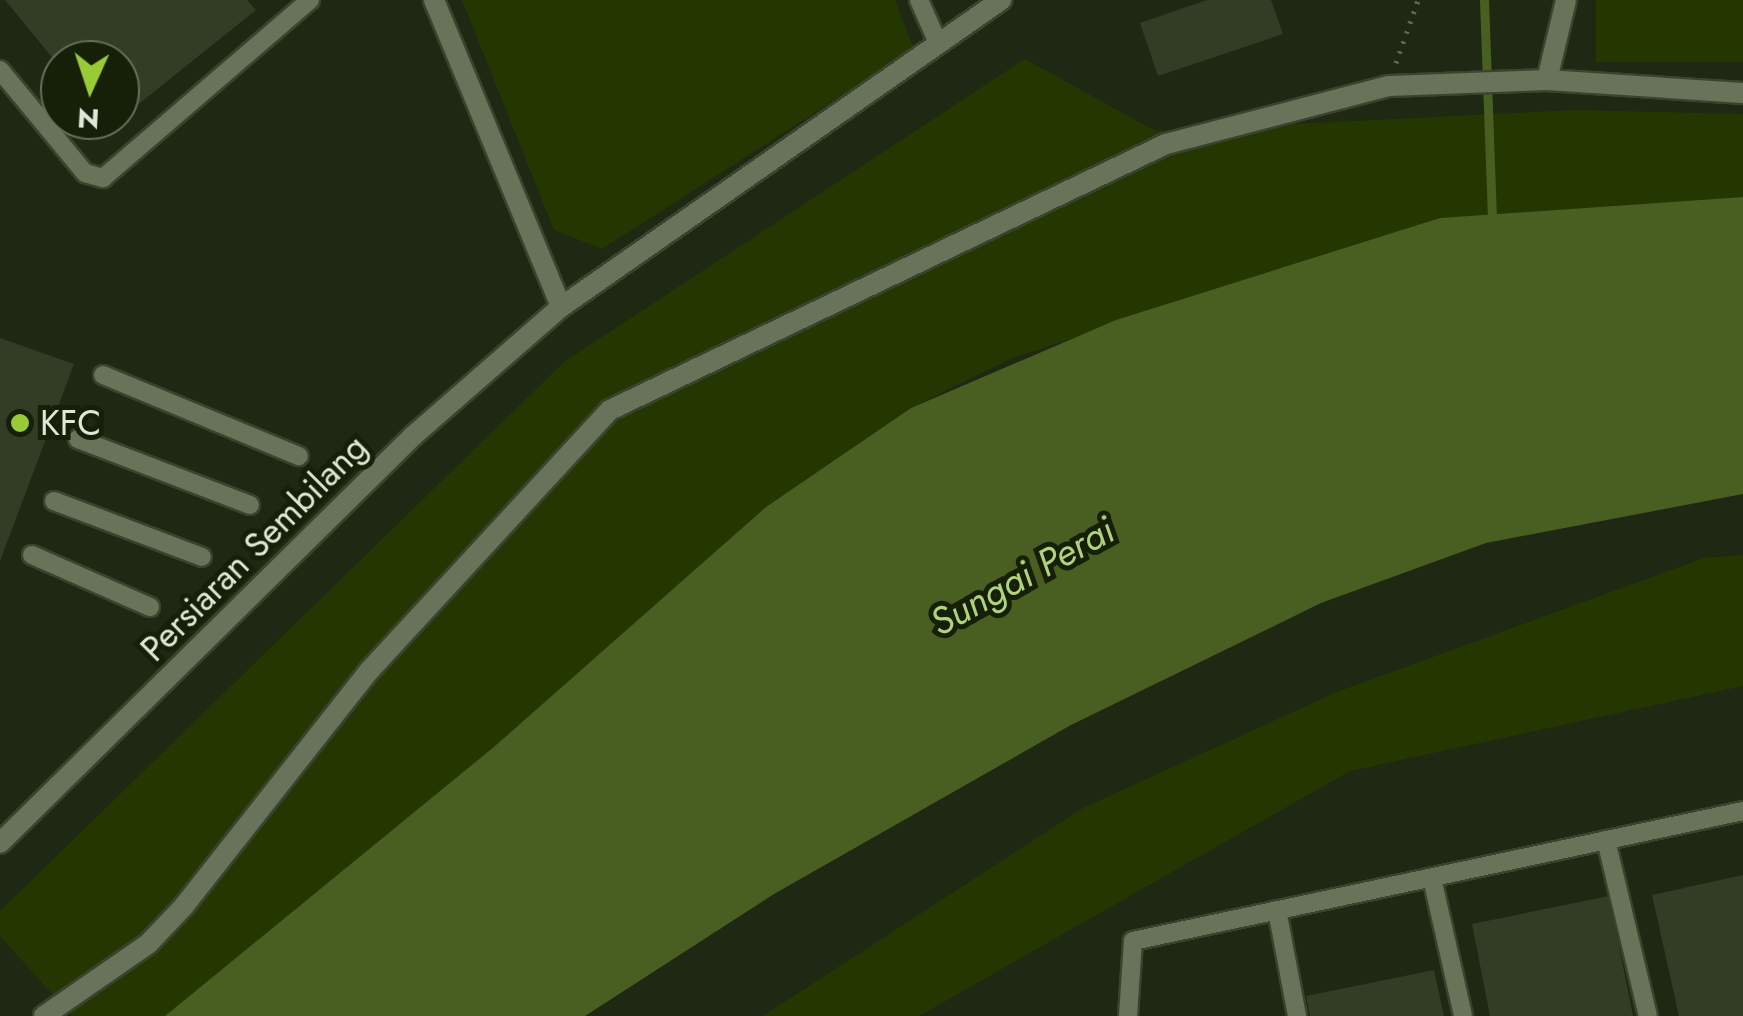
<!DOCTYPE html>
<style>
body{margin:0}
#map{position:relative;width:1743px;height:1016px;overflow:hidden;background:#1f2812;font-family:Jost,sans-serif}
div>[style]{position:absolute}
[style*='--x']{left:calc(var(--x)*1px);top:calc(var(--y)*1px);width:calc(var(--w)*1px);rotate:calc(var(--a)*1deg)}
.green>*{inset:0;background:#253700;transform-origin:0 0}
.water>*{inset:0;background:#485f21}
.stream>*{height:9px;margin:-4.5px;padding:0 4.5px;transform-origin:4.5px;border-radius:4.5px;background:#485f21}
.building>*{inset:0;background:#333d25}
.path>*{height:5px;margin-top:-2.5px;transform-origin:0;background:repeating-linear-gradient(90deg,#5e6753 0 2.5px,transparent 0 10.5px)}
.roads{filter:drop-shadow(2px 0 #3a432e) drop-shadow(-2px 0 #3a432e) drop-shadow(0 2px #3a432e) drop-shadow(0 -2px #3a432e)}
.service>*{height:18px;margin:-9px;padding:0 9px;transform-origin:9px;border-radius:9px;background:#687359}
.minor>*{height:20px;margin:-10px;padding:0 10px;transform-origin:10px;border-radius:10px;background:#687359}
.dots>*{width:28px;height:28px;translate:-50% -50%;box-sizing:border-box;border:5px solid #161f08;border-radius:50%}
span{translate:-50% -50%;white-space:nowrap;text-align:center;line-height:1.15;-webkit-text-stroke:10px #161f08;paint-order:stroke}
.poi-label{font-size:35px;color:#e0e7d8}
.left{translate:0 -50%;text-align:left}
.street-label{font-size:35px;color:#e0e7d8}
.water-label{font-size:38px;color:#afd27a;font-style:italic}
.north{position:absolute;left:40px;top:40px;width:100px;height:100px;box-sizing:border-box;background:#161f08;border:2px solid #676f5b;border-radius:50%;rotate:183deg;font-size:28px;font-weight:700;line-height:40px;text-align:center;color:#e0e7d8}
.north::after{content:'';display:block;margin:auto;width:35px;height:45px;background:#99cb36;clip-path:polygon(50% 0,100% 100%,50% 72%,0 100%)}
</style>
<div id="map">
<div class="green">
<i style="clip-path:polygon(462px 0,895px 0,914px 49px,602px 249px,554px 230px)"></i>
<i style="left:1596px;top:0;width:147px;height:62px"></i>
<i style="clip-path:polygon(1025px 59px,1155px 131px,1574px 110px,1743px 114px,1743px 197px,1440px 218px,1012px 358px,911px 408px,766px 507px,495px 746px,165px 1016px,72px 1016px,0 936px,0 911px,564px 362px)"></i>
<i style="clip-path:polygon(1743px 555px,1743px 686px,1350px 771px,919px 1016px,763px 1016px,1083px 808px,1337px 692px,1704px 558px)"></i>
</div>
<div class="water">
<i style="clip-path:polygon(1743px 197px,1743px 494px,1486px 543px,1321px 603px,1071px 725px,774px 894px,585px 1016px,165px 1016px,495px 746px,766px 507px,911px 408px,1116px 320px,1440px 218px)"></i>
</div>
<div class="stream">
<i style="--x:1484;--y:0;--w:222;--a:87.9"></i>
</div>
<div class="building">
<i style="clip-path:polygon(5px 0,247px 0,256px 10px,120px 119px,120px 60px,60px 60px,60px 67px)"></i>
<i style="clip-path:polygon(1207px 0,1271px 0,1283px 34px,1158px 76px,1140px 23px)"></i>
<i style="clip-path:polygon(0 338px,74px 364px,0 561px)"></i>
<i style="clip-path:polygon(1743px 875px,1743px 1016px,1679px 1016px,1652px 895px)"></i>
<i style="clip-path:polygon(1609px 896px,1633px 1016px,1490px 1016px,1472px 924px)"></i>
<i style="clip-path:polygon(1434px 970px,1444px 1016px,1310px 1016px,1306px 996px)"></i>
</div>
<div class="path">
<i style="--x:1396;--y:63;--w:67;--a:-70.8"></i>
</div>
<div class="roads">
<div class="service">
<i style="--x:919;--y:0;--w:47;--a:66.2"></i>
<i style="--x:0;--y:70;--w:134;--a:50.5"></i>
<i style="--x:85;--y:173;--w:19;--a:16"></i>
<i style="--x:103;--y:178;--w:273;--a:-40.7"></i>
<i style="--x:103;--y:375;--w:212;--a:22.5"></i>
<i style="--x:78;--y:439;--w:184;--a:21"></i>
<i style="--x:54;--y:501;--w:158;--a:20.7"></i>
<i style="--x:32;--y:555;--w:129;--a:23.8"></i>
<i style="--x:1606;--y:840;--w:181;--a:76.6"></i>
<i style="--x:1432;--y:878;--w:141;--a:77.3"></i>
<i style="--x:1277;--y:910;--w:108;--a:79.3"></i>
<i style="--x:1128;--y:1016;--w:75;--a:-86.2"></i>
<i style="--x:1133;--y:941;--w:624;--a:-12.03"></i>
</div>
<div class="minor">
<i style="--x:434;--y:0;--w:332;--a:67.5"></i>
<i style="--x:1547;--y:80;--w:82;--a:-76.6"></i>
<i style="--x:0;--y:843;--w:580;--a:-44.58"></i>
<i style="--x:413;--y:436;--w:196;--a:-41.1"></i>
<i style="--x:561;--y:307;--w:537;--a:-34.9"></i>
<i style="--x:44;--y:1016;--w:126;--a:-34.7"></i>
<i style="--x:148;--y:944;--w:52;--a:-46.5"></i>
<i style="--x:184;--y:906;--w:299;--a:-51.8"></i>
<i style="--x:369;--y:671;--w:355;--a:-47.3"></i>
<i style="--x:610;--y:410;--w:616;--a:-25.57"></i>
<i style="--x:1166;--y:144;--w:230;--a:-14.6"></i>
<i style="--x:1389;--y:86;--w:158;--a:-2.2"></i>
<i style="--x:1547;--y:80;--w:196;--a:3.8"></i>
</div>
</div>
<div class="dots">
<i style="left:20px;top:423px;background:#99cb36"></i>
</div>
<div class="poi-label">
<span class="left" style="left:40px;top:423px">KFC</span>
</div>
<div class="street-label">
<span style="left:254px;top:548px;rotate:-45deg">Persiaran Sembilang</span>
</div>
<div class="water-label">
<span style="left:1022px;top:576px;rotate:-29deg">Sungai Perai</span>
</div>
<div class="north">N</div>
</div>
